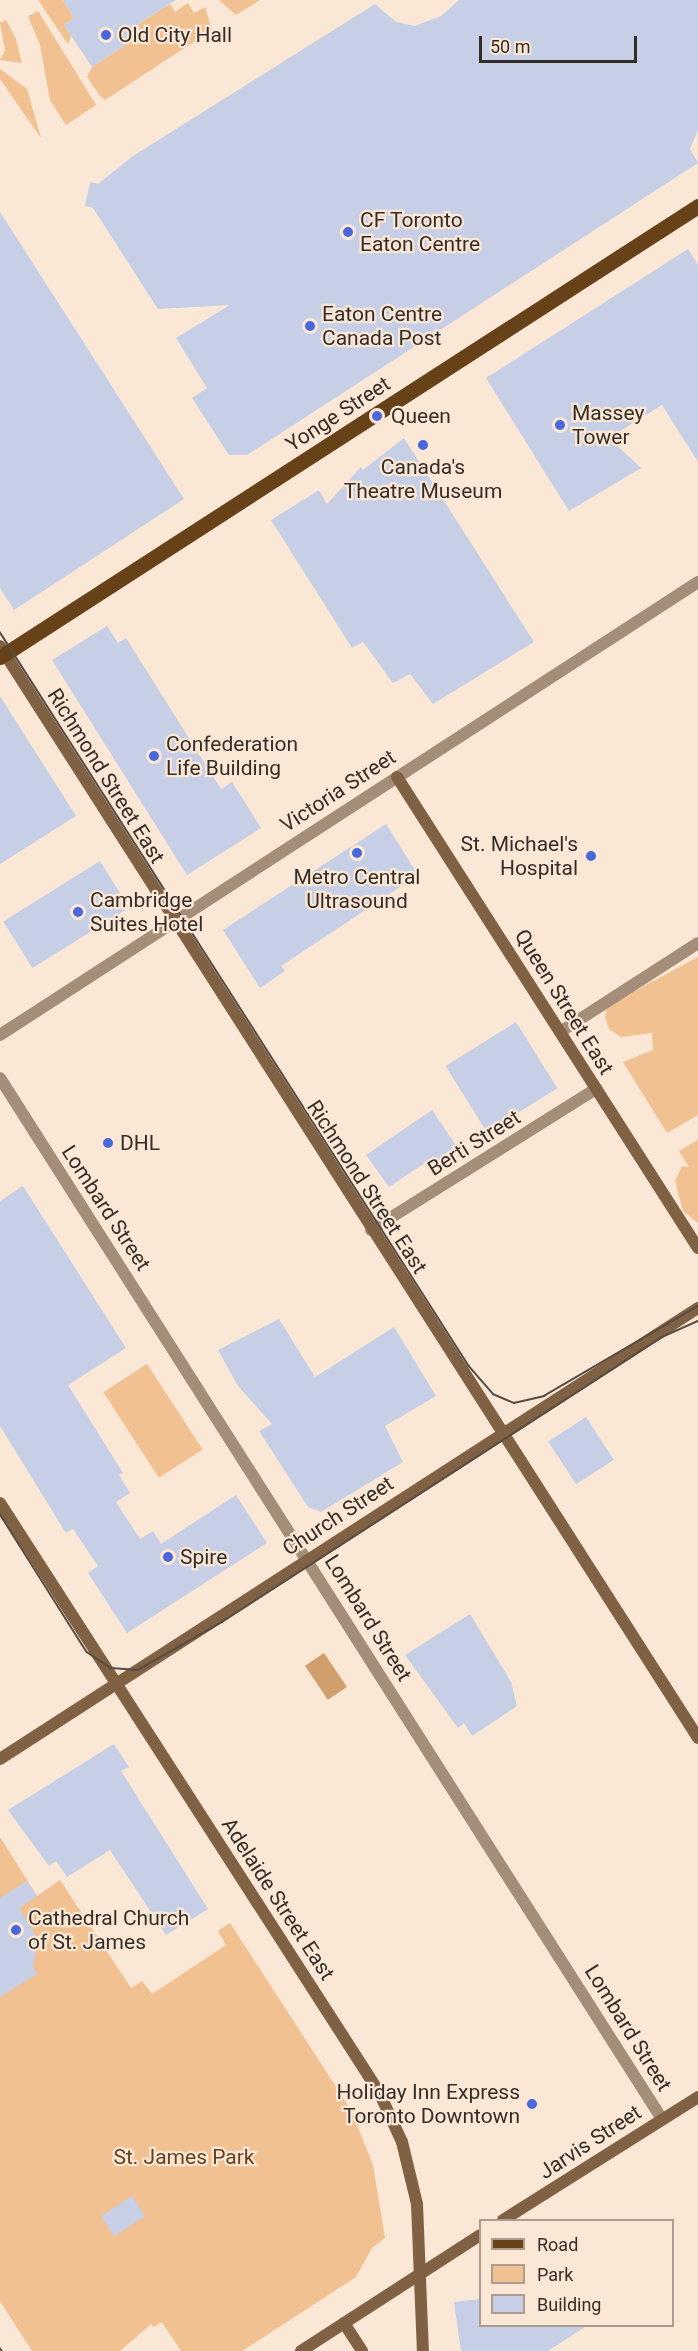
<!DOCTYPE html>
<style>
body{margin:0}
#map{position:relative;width:698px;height:2351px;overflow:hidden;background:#fbe7d6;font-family:Roboto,sans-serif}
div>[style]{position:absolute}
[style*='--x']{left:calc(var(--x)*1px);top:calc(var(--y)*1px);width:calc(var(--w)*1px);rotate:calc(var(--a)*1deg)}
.green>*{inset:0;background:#f1c192;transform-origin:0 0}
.water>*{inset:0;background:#d09f6d;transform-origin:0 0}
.building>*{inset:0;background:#c6cfe5;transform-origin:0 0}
.minor>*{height:12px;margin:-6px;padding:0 6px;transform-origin:6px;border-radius:6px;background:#a48e79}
.tertiary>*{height:12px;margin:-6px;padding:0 6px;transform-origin:6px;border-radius:6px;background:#a48e79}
.secondary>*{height:12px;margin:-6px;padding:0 6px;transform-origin:6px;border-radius:6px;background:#816143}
.primary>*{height:15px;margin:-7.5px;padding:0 7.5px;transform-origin:7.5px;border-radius:7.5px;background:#674219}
.tram>*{height:1.5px;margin:-0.75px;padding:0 0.75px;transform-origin:0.75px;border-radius:0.75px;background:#554c43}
.dots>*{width:16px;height:16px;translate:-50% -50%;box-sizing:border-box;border:3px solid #fbe7d6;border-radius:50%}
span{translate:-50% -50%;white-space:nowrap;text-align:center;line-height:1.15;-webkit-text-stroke:4.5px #fbe7d6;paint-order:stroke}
.poi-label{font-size:21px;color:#352e27}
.left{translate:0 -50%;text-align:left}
.right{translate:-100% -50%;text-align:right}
.street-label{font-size:21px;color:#352e27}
.park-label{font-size:21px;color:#64411c}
.legend{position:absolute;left:479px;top:2219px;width:195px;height:108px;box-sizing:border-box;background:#fbe7d6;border:2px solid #ac9d90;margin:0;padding:8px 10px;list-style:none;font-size:18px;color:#352e27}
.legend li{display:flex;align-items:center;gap:12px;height:30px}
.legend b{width:30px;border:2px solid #ac9d90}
.scale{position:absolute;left:479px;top:36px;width:158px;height:27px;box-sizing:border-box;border:3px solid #352e27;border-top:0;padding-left:8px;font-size:18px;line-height:21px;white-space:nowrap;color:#352e27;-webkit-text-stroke:4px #fbe7d6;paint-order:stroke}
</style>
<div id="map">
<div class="green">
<i style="clip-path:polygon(38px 0,63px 0,74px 18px,64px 25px,71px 36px,68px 44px)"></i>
<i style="clip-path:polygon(219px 0,260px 0,236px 15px)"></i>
<i style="clip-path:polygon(188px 3px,194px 13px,205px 7px,212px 30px,105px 100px,100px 96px,87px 77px,92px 67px,143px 33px,138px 24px,170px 4px,175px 12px)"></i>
<i style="clip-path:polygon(38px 11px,96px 105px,66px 125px,50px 100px,40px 45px,28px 16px)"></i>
<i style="clip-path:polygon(6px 20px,16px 39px,22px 63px,0 60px,5px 50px,0 23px)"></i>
<i style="clip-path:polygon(0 69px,27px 89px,41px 138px,0 79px)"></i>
<i style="clip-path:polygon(698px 957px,698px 1115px,667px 1133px,623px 1062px,653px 1050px,652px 1033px,621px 1037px,609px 1029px,605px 1017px,607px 1009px,620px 999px)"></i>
<i style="clip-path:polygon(698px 1140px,698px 1223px,683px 1211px,675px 1181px,682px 1166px,689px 1167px,679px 1151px)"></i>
<i style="left:147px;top:1364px;width:102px;height:52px;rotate:57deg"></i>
<i style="clip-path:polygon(0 1837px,37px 1896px,60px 1880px,131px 1988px,142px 1981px,152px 1994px,226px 1945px,218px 1931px,230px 1923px,351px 2110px,373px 2165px,385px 2238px,372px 2248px,356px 2277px,242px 2351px,181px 2351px,162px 2322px,154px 2327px,151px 2324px,120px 2351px,32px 2351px,0 2301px)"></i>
</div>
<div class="water">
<i style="left:324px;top:1653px;width:41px;height:23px;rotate:56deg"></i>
</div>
<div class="building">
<i style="clip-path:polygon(63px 0,176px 0,138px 24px,143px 33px,92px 67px,64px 25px,74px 18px)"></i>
<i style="clip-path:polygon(459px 0,698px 0,698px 130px,690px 149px,698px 163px,247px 455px,229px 455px,192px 398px,207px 388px,176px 338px,230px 305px,158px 309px,93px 208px,85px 206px,90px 182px,98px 184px,133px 156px,375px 4px,396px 22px,415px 26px,441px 16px)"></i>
<i style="clip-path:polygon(0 212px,184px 499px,14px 610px,0 588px)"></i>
<i style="clip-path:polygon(688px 249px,698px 265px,698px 462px,662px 405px,609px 438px,641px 468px,569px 511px,486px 378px)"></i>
<i style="clip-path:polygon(404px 438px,534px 642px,433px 704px,410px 674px,393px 683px,363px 642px,352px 648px,271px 520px,319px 490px,327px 504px,361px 467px,363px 470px)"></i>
<i style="clip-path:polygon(107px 626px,118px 643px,126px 638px,221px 789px,232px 782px,261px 828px,187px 875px,52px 660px)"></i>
<i style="clip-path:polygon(0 696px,76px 816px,0 864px)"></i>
<i style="clip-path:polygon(386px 824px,418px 875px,281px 966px,285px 971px,260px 988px,223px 930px)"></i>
<i style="left:100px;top:861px;width:55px;height:114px;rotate:58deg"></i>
<i style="left:516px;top:1022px;width:78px;height:83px;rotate:58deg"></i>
<i style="clip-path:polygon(432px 1110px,459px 1150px,436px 1166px,431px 1159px,389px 1187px,366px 1155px)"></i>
<i style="clip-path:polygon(23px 1186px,126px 1348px,68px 1385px,123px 1473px,119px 1475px,130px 1493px,116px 1502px,140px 1539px,153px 1531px,161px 1544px,236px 1495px,267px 1543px,127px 1633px,88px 1573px,98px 1566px,73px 1529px,66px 1533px,0 1426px,0 1201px)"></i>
<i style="clip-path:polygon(279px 1319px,315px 1377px,394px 1327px,436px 1396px,385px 1426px,403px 1462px,321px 1512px,308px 1507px,259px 1431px,272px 1424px,238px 1386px,218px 1350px)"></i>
<i style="left:586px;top:1417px;width:51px;height:45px;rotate:57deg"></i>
<i style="clip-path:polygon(470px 1614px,511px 1682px,517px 1706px,472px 1736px,464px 1723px,458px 1728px,405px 1655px)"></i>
<i style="clip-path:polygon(114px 1744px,129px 1767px,121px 1771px,208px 1909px,166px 1935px,110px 1850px,67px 1877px,56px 1861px,49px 1866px,8px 1810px)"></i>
<i style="clip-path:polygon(27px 1881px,37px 1896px,19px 1908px,38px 1940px,33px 1967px,37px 1974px,0 1997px,0 1898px)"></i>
<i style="left:132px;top:2196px;width:24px;height:37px;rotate:57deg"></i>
<i style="clip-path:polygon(480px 2299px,480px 2325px,588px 2325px,548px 2351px,461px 2351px,454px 2302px)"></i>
</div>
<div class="minor">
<i style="--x:560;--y:1032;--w:164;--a:-32.8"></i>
<i style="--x:0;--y:1078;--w:1234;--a:57.55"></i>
<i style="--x:371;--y:1230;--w:266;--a:-32.1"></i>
</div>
<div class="tertiary">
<i style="--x:0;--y:1035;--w:832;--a:-32.98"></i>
</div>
<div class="secondary">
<i style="--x:0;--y:646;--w:1296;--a:57.41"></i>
<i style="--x:397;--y:777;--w:559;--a:57.42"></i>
<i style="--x:0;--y:1503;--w:700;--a:57.24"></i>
<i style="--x:379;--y:2092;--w:55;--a:65.3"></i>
<i style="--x:402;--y:2142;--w:64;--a:76.4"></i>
<i style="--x:417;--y:2204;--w:147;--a:87.7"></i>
<i style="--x:0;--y:1759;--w:831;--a:-32.87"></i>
<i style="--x:503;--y:2220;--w:231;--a:-32.2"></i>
<i style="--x:344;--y:2323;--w:33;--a:57"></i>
<i style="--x:301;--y:2351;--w:213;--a:-32.9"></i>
</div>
<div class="primary">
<i style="--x:0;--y:657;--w:831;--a:-32.87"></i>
</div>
<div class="tram">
<i style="--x:0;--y:632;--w:871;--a:57.42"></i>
<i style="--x:469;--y:1366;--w:37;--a:49"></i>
<i style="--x:493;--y:1394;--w:23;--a:23"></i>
<i style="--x:514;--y:1403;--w:31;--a:-13"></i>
<i style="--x:544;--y:1396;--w:178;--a:-30.3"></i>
<i style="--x:0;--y:1514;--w:163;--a:57.8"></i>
<i style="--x:87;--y:1652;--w:29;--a:34"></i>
<i style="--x:111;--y:1668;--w:27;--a:4"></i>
<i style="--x:138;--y:1670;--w:97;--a:-29.7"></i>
<i style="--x:222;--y:1622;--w:524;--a:-32.93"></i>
<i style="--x:662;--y:1337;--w:39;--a:-24"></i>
<i style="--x:0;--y:2348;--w:4;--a:56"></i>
</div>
<div class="dots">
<i style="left:106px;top:35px;background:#4a67db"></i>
<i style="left:348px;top:232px;background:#4a67db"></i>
<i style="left:310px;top:326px;background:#4a67db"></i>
<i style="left:377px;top:416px;background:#4a67db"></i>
<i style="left:560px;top:425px;background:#4a67db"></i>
<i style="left:423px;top:445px;background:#4a67db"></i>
<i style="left:154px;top:756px;background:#4a67db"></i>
<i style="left:357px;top:853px;background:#4a67db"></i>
<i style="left:591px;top:856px;background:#4a67db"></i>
<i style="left:78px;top:912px;background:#4a67db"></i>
<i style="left:108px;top:1143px;background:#4a67db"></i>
<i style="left:168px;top:1557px;background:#4a67db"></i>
<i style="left:16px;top:1930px;background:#4a67db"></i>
<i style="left:532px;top:2104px;background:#4a67db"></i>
</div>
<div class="poi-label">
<span class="left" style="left:118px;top:35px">Old City Hall</span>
<span class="left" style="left:360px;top:232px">CF Toronto<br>Eaton Centre</span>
<span class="left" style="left:322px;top:326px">Eaton Centre<br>Canada Post</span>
<span class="left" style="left:572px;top:425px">Massey<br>Tower</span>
<span class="left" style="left:391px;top:416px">Queen</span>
<span style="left:423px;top:479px">Canada's<br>Theatre Museum</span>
<span class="left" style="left:166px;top:756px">Confederation<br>Life Building</span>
<span class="right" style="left:578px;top:856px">St. Michael's<br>Hospital</span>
<span style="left:357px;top:889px">Metro Central<br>Ultrasound</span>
<span class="left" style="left:90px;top:912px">Cambridge<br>Suites Hotel</span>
<span class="left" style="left:120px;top:1143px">DHL</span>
<span class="left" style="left:180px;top:1557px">Spire</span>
<span class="left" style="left:28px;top:1930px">Cathedral Church<br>of St. James</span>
<span class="right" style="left:520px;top:2104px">Holiday Inn Express<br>Toronto Downtown</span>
</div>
<div class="street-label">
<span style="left:338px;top:414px;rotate:-33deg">Yonge Street</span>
<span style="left:106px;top:776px;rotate:58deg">Richmond Street East</span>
<span style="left:338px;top:791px;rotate:-33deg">Victoria Street</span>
<span style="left:564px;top:1002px;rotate:58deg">Queen Street East</span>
<span style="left:474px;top:1143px;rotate:-32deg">Berti Street</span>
<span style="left:367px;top:1187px;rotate:57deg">Richmond Street East</span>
<span style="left:106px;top:1208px;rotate:57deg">Lombard Street</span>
<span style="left:338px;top:1516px;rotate:-33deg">Church Street</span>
<span style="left:368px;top:1618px;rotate:58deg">Lombard Street</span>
<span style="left:278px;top:1899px;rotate:57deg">Adelaide Street East</span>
<span style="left:628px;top:2028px;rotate:58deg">Lombard Street</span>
<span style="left:590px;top:2142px;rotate:-33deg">Jarvis Street</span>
</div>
<div class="park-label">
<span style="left:184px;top:2157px">St. James Park</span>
</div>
<ul class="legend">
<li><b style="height:8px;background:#674219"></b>Road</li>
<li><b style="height:16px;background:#f1c192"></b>Park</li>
<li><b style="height:16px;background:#c6cfe5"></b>Building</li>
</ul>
<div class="scale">50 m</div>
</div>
